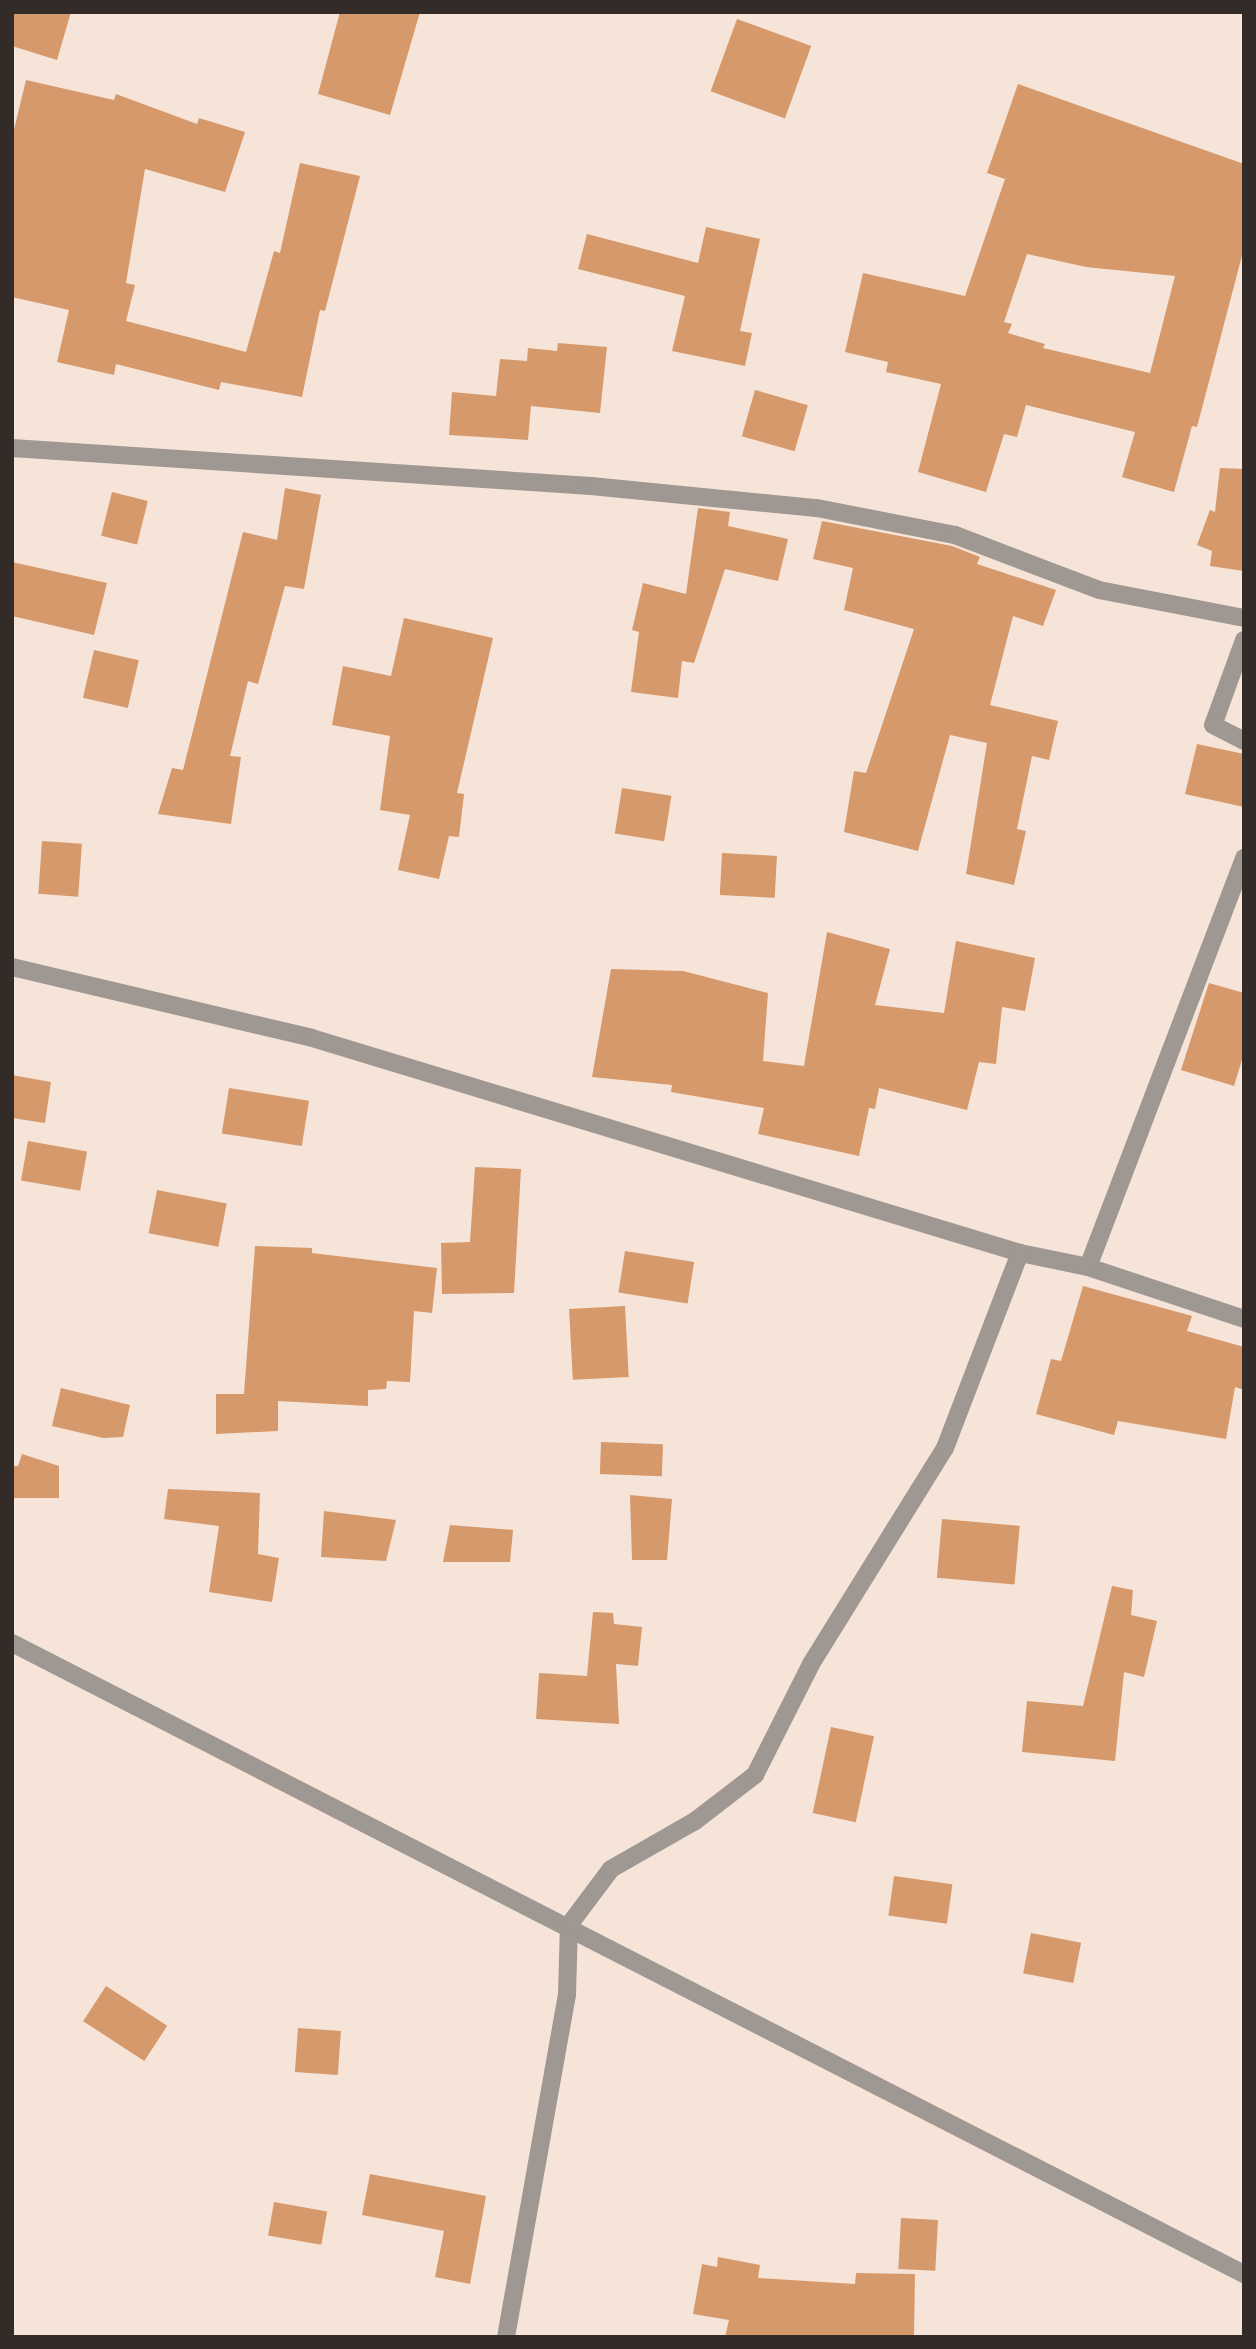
<!DOCTYPE html>
<style>
body{margin:0}
#map{position:relative;width:1256px;height:2349px;overflow:hidden;background:#f6e4d8;font-family:"Varela Round",sans-serif}
div>[style]{position:absolute}
[style*='--x']{left:calc(var(--x)*1px);top:calc(var(--y)*1px);width:calc(var(--w)*1px);rotate:calc(var(--a)*1deg)}
.building>*{inset:0;background:#d5996c;transform-origin:0 0}
.minor>*{height:18px;margin:-9px;padding:0 9px;transform-origin:9px;border-radius:9px;background:#9e9792}
span{translate:-50% -50%;white-space:nowrap;text-align:center;line-height:1.15;-webkit-text-stroke:5px #f6e4d8;paint-order:stroke}
.frame{position:absolute;inset:0;border:14px solid #322b27;pointer-events:none}
</style>
<div id="map">
<div class="building">
<i style="clip-path:polygon(12px 12px,71px 12px,57px 60px,12px 46px)"></i>
<i style="clip-path:polygon(340px 12px,420px 12px,390px 115px,318px 94px)"></i>
<i style="left:737px;top:19px;width:79px;height:77px;rotate:20deg"></i>
<i style="clip-path:polygon(26px 80px,114px 100px,116px 94px,197px 124px,199px 118px,245px 132px,225px 192px,145px 169px,126px 283px,135px 285px,126px 321px,246px 352px,274px 251px,280px 253px,300px 163px,360px 176px,325px 311px,320px 310px,302px 397px,221px 382px,219px 390px,116px 364px,114px 375px,57px 362px,69px 310px,12px 297px,12px 138px)"></i>
<i style="clip-path:polygon(evenodd,1018px 84px,1244px 164px,1244px 248px,1197px 427px,1192px 426px,1174px 492px,1122px 477px,1135px 432px,1026px 405px,1017px 437px,1004px 434px,986px 492px,918px 472px,941px 384px,886px 372px,888px 362px,845px 352px,863px 273px,965px 296px,1005px 179px,987px 173px,1018px 84px,1027px 254px,1086px 267px,1175px 276px,1150px 373px,1043px 348px,1045px 344px,1008px 333px,1012px 324px,1004px 322px,1027px 254px)"></i>
<i style="clip-path:polygon(706px 227px,760px 239px,740px 331px,752px 333px,745px 366px,672px 351px,685px 296px,578px 269px,587px 234px,698px 263px)"></i>
<i style="clip-path:polygon(558px 343px,607px 347px,600px 413px,531px 406px,528px 440px,449px 435px,452px 392px,496px 396px,500px 359px,527px 361px,528px 348px,557px 351px)"></i>
<i style="left:755px;top:390px;width:55px;height:48px;rotate:16deg"></i>
<i style="clip-path:polygon(1220px 468px,1244px 469px,1244px 571px,1210px 566px,1212px 551px,1197px 545px,1210px 510px,1215px 512px)"></i>
<i style="clip-path:polygon(285px 488px,321px 495px,304px 589px,285px 586px,258px 684px,248px 681px,230px 756px,241px 757px,231px 824px,158px 814px,172px 768px,183px 770px,243px 532px,277px 540px)"></i>
<i style="left:112px;top:492px;width:37px;height:45px;rotate:14deg"></i>
<i style="clip-path:polygon(698px 508px,730px 512px,728px 526px,788px 539px,778px 581px,725px 569px,694px 663px,682px 661px,678px 698px,631px 692px,639px 632px,632px 630px,643px 583px,686px 594px)"></i>
<i style="clip-path:polygon(822px 521px,952px 546px,980px 557px,977px 564px,1056px 590px,1043px 626px,1013px 616px,990px 705px,1058px 721px,1049px 760px,1032px 756px,1017px 829px,1026px 831px,1014px 885px,966px 874px,987px 743px,950px 735px,918px 851px,844px 832px,854px 771px,866px 773px,914px 629px,844px 610px,853px 568px,813px 559px)"></i>
<i style="clip-path:polygon(12px 562px,107px 583px,94px 635px,12px 616px)"></i>
<i style="clip-path:polygon(404px 618px,493px 638px,457px 793px,464px 794px,459px 837px,449px 836px,439px 879px,398px 870px,410px 815px,380px 810px,390px 736px,332px 725px,343px 666px,391px 676px)"></i>
<i style="left:94px;top:650px;width:46px;height:49px;rotate:13deg"></i>
<i style="clip-path:polygon(1197px 744px,1244px 754px,1244px 807px,1185px 794px)"></i>
<i style="left:622px;top:788px;width:50px;height:46px;rotate:9deg"></i>
<i style="left:42px;top:841px;width:40px;height:53px;rotate:4deg"></i>
<i style="left:722px;top:853px;width:55px;height:42px;rotate:3deg"></i>
<i style="clip-path:polygon(827px 932px,890px 949px,875px 1005px,944px 1013px,956px 941px,1035px 958px,1025px 1011px,1002px 1007px,996px 1064px,979px 1062px,967px 1110px,879px 1088px,875px 1109px,869px 1108px,859px 1156px,758px 1134px,764px 1108px,671px 1092px,672px 1085px,592px 1077px,611px 969px,683px 971px,768px 993px,763px 1061px,804px 1066px)"></i>
<i style="clip-path:polygon(1209px 983px,1244px 993px,1244px 1053px,1234px 1086px,1181px 1070px)"></i>
<i style="clip-path:polygon(12px 1075px,51px 1082px,45px 1123px,12px 1118px)"></i>
<i style="left:229px;top:1088px;width:81px;height:46px;rotate:9deg"></i>
<i style="left:28px;top:1141px;width:60px;height:40px;rotate:10deg"></i>
<i style="clip-path:polygon(475px 1167px,521px 1169px,514px 1293px,442px 1294px,441px 1243px,470px 1242px)"></i>
<i style="left:157px;top:1190px;width:71px;height:44px;rotate:11deg"></i>
<i style="clip-path:polygon(255px 1246px,312px 1248px,312px 1253px,437px 1268px,432px 1313px,414px 1311px,410px 1382px,387px 1381px,386px 1389px,368px 1390px,368px 1406px,278px 1401px,278px 1431px,216px 1434px,216px 1394px,244px 1394px)"></i>
<i style="left:625px;top:1251px;width:70px;height:42px;rotate:9deg"></i>
<i style="clip-path:polygon(1083px 1286px,1192px 1316px,1187px 1331px,1244px 1347px,1244px 1390px,1235px 1387px,1226px 1439px,1118px 1421px,1114px 1435px,1036px 1414px,1051px 1359px,1061px 1361px)"></i>
<i style="left:625px;top:1306px;width:71px;height:56px;rotate:87deg"></i>
<i style="clip-path:polygon(61px 1388px,130px 1405px,123px 1437px,103px 1438px,52px 1426px)"></i>
<i style="left:601px;top:1442px;width:62px;height:32px;rotate:2deg"></i>
<i style="clip-path:polygon(22px 1454px,59px 1466px,59px 1498px,12px 1498px,12px 1466px,18px 1466px)"></i>
<i style="clip-path:polygon(168px 1489px,260px 1493px,258px 1554px,279px 1558px,272px 1602px,209px 1592px,219px 1526px,164px 1519px)"></i>
<i style="clip-path:polygon(630px 1495px,672px 1499px,667px 1560px,632px 1560px)"></i>
<i style="clip-path:polygon(324px 1511px,396px 1520px,386px 1561px,321px 1557px)"></i>
<i style="left:942px;top:1519px;width:78px;height:59px;rotate:5deg"></i>
<i style="clip-path:polygon(450px 1525px,513px 1530px,510px 1562px,443px 1562px)"></i>
<i style="clip-path:polygon(1112px 1586px,1133px 1590px,1131px 1615px,1157px 1621px,1144px 1677px,1124px 1672px,1115px 1761px,1022px 1752px,1027px 1701px,1083px 1706px)"></i>
<i style="clip-path:polygon(593px 1612px,613px 1613px,614px 1624px,642px 1627px,638px 1666px,616px 1664px,619px 1724px,536px 1719px,539px 1673px,587px 1676px)"></i>
<i style="left:831px;top:1727px;width:44px;height:88px;rotate:12deg"></i>
<i style="left:894px;top:1876px;width:59px;height:40px;rotate:8deg"></i>
<i style="left:1031px;top:1933px;width:51px;height:41px;rotate:11deg"></i>
<i style="left:106px;top:1986px;width:73px;height:42px;rotate:33deg"></i>
<i style="left:298px;top:2028px;width:43px;height:44px;rotate:4deg"></i>
<i style="clip-path:polygon(370px 2174px,486px 2196px,470px 2284px,435px 2277px,444px 2231px,362px 2215px)"></i>
<i style="left:274px;top:2202px;width:54px;height:34px;rotate:10deg"></i>
<i style="left:901px;top:2218px;width:37px;height:51px;rotate:3deg"></i>
<i style="clip-path:polygon(718px 2257px,760px 2265px,758px 2278px,855px 2284px,856px 2273px,915px 2274px,914px 2337px,725px 2337px,729px 2320px,693px 2314px,702px 2264px,717px 2267px)"></i>
</div>
<div class="minor">
<i style="--x:12;--y:448;--w:580;--a:3.75"></i>
<i style="--x:591;--y:486;--w:227;--a:5.6"></i>
<i style="--x:817;--y:508;--w:141;--a:11.1"></i>
<i style="--x:955;--y:535;--w:154;--a:20.9"></i>
<i style="--x:1099;--y:590;--w:148;--a:10.9"></i>
<i style="--x:1244;--y:640;--w:90;--a:110"></i>
<i style="--x:1213;--y:725;--w:35;--a:27"></i>
<i style="--x:12;--y:967;--w:308;--a:13.3"></i>
<i style="--x:312;--y:1038;--w:740;--a:16.89"></i>
<i style="--x:1020;--y:1253;--w:69;--a:11.6"></i>
<i style="--x:1088;--y:1267;--w:164;--a:18.4"></i>
<i style="--x:1088;--y:1267;--w:438;--a:-69.1"></i>
<i style="--x:12;--y:1643;--w:1384;--a:27.12"></i>
<i style="--x:506;--y:2337;--w:347;--a:-79.9"></i>
<i style="--x:567;--y:1995;--w:70;--a:-88.4"></i>
<i style="--x:569;--y:1925;--w:70;--a:-53.1"></i>
<i style="--x:611;--y:1869;--w:97;--a:-29.7"></i>
<i style="--x:695;--y:1821;--w:76;--a:-37.5"></i>
<i style="--x:755;--y:1775;--w:124;--a:-63.2"></i>
<i style="--x:811;--y:1664;--w:254;--a:-58.2"></i>
<i style="--x:945;--y:1448;--w:209;--a:-69"></i>
</div>
<div class="frame"></div>
</div>
